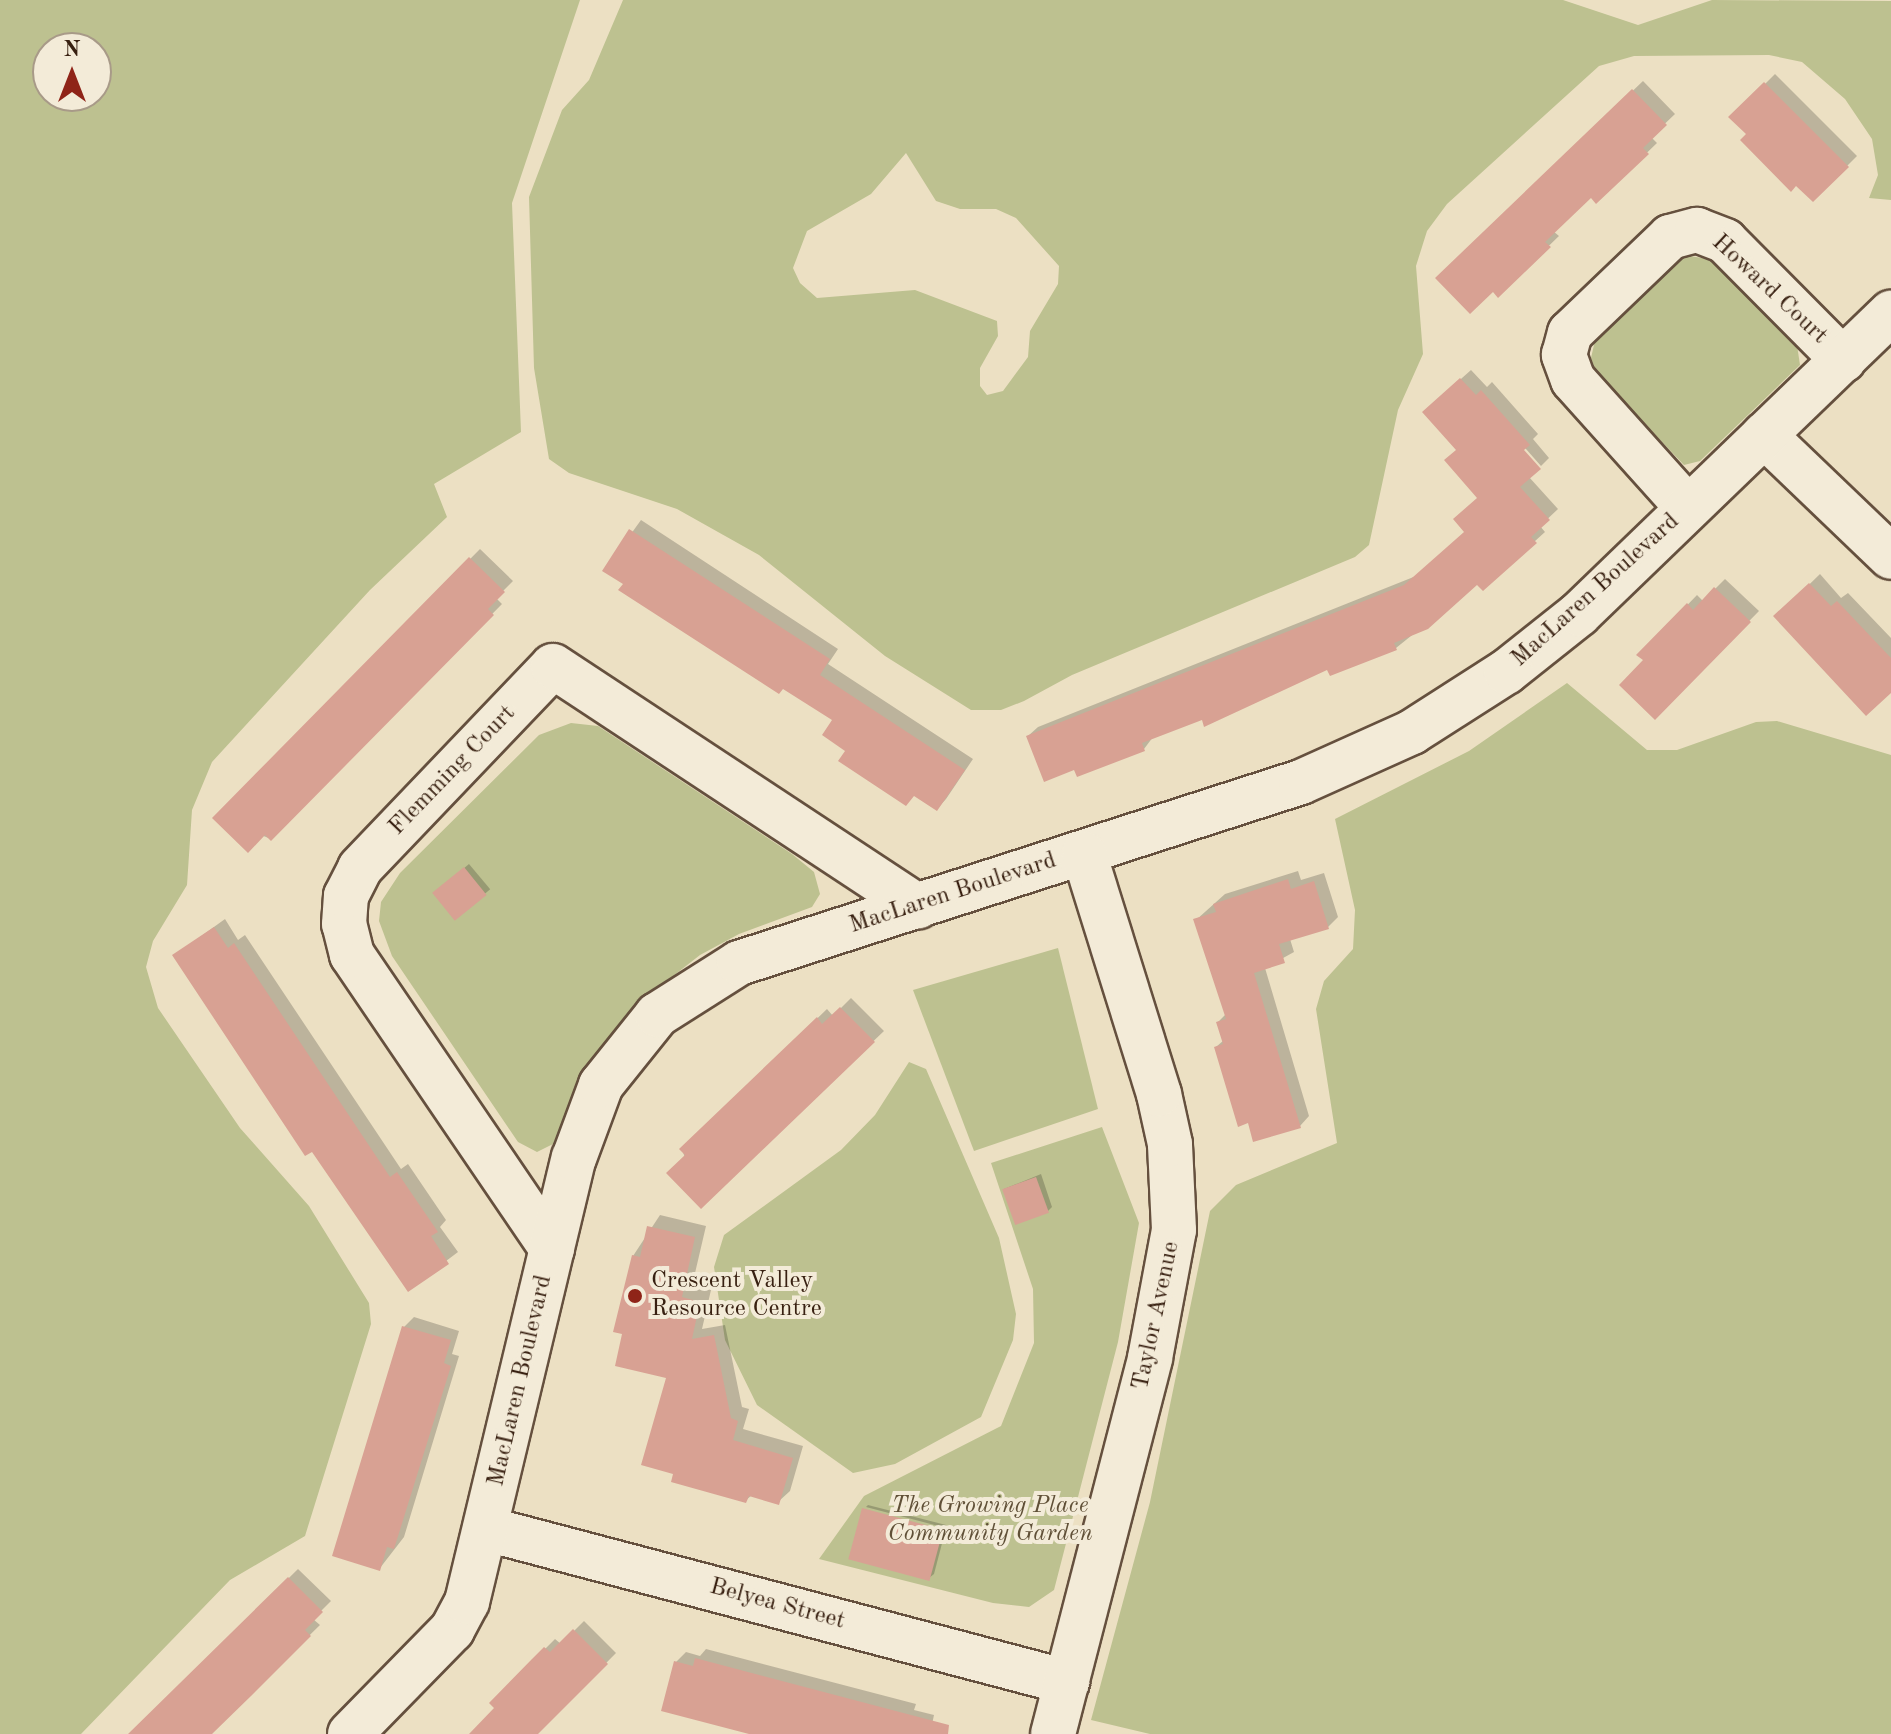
<!DOCTYPE html>
<style>
body{margin:0}
#map{position:relative;width:1891px;height:1734px;overflow:hidden;background:#ece0c3;font-family:"Old Standard TT",serif}
div>[style]{position:absolute}
[style*='--x']{left:calc(var(--x)*1px);top:calc(var(--y)*1px);width:calc(var(--w)*1px);rotate:calc(var(--a)*1deg)}
.green>*{inset:0;background:#bdc190}
.shadow>*{inset:0;background:#0003;transform-origin:0 0}
.building>*{inset:0;background:#d8a193;transform-origin:0 0}
.roads{filter:drop-shadow(2px 0 #65503e) drop-shadow(-2px 0 #65503e) drop-shadow(0 2px #65503e) drop-shadow(0 -2px #65503e)}
.minor>*{height:44px;margin:-22px;padding:0 22px;transform-origin:22px;border-radius:22px;background:#f3ebd8}
.dots>*{width:22px;height:22px;translate:-50% -50%;box-sizing:border-box;border:4px solid #f3ebd8;border-radius:50%}
span{translate:-50% -50%;white-space:nowrap;text-align:center;line-height:1.15;-webkit-text-stroke:8px #f3ebd8;paint-order:stroke}
.street-label{font-size:24px;color:#382011}
.poi-label{font-size:24px;color:#382011}
.left{translate:0 -50%;text-align:left}
.park-label{font-size:24px;color:#605037;font-style:italic}
.north{position:absolute;left:32px;top:32px;width:80px;height:80px;box-sizing:border-box;background:#f3ebd8;border:2px solid #a89a88;border-radius:50%;rotate:0deg;font-size:22px;font-weight:700;line-height:32px;text-align:center;color:#382011}
.north::after{content:'';display:block;margin:auto;width:28px;height:36px;background:#8f2418;clip-path:polygon(50% 0,100% 100%,50% 72%,0 100%)}
</style>
<div id="map">
<div class="green">
<i style="clip-path:polygon(evenodd,0 0,580px 0,512px 203px,521px 432px,434px 484px,447px 517px,370px 590px,212px 762px,192px 810px,187px 885px,153px 941px,146px 967px,158px 1008px,240px 1128px,309px 1206px,369px 1303px,371px 1324px,305px 1536px,230px 1580px,81px 1734px,0 1734px,0 0,48px 48px,96px 48px,96px 96px,48px 96px,48px 48px)"></i>
<i style="clip-path:polygon(evenodd,623px 0,1563px 0,1638px 25px,1712px 0,1891px 1px,1891px 200px,1869px 198px,1878px 175px,1872px 139px,1845px 99px,1802px 62px,1769px 55px,1634px 56px,1599px 66px,1447px 204px,1427px 231px,1416px 266px,1423px 354px,1398px 410px,1369px 545px,1355px 557px,1072px 675px,1024px 701px,1001px 710px,971px 710px,885px 656px,759px 555px,677px 509px,569px 473px,549px 459px,534px 368px,529px 197px,562px 110px,589px 80px,623px 0,906px 153px,936px 201px,960px 209px,996px 209px,1016px 218px,1059px 266px,1058px 284px,1030px 331px,1028px 357px,1003px 391px,987px 395px,980px 386px,980px 368px,998px 336px,997px 321px,915px 290px,817px 298px,800px 283px,793px 268px,807px 231px,871px 194px,906px 153px)"></i>
<i style="clip-path:polygon(1690px 256px,1714px 260px,1797px 345px,1800px 365px,1700px 461px,1684px 465px,1596px 373px,1591px 358px,1596px 336px,1673px 262px)"></i>
<i style="clip-path:polygon(1567px 683px,1647px 750px,1677px 750px,1756px 722px,1777px 721px,1891px 755px,1891px 1734px,1150px 1734px,1091px 1720px,1150px 1502px,1210px 1211px,1236px 1185px,1337px 1143px,1316px 1009px,1324px 981px,1353px 949px,1355px 910px,1335px 819px,1469px 751px)"></i>
<i style="clip-path:polygon(571px 723px,598px 726px,792px 854px,814px 872px,820px 894px,812px 907px,739px 934px,700px 955px,641px 1001px,590px 1063px,553px 1144px,537px 1152px,518px 1142px,392px 956px,379px 921px,381px 902px,400px 873px,539px 735px)"></i>
<i style="clip-path:polygon(1058px 948px,1098px 1109px,974px 1151px,913px 990px)"></i>
<i style="clip-path:polygon(909px 1062px,926px 1069px,999px 1238px,1016px 1314px,1013px 1340px,981px 1417px,895px 1464px,853px 1473px,757px 1405px,725px 1340px,714px 1267px,724px 1235px,841px 1150px,875px 1115px)"></i>
<i style="clip-path:polygon(1102px 1127px,1139px 1223px,1118px 1342px,1054px 1590px,1029px 1607px,993px 1603px,819px 1559px,864px 1496px,1001px 1426px,1034px 1343px,1033px 1289px,991px 1163px)"></i>
</div>
<div class="shadow">
<i style="left:1775px;top:74px;width:116px;height:62px;rotate:45deg"></i>
<i style="clip-path:polygon(1643px 81px,1675px 114px,1651px 137px,1657px 143px,1597px 201px,1592px 195px,1553px 231px,1559px 236px,1498px 295px,1493px 289px,1437px 278px)"></i>
<i style="clip-path:polygon(1471px 370px,1487px 387px,1492px 382px,1538px 434px,1533px 439px,1549px 458px,1541px 466px,1519px 441px,1529px 477px,1558px 509px,1540px 526px,1545px 532px,1483px 588px,1477px 583px,1396px 648px,1328px 667px,1153px 737px,1144px 749px,1075px 768px,1028px 736px,1038px 727px,1416px 576px,1467px 531px,1479px 497px,1434px 403px)"></i>
<i style="clip-path:polygon(641px 520px,838px 649px,828px 664px,973px 759px,946px 799px,937px 809px,848px 750px,835px 719px,605px 570px)"></i>
<i style="clip-path:polygon(480px 549px,513px 581px,496px 598px,502px 604px,271px 839px,215px 817px)"></i>
<i style="clip-path:polygon(1820px 574px,1841px 598px,1848px 593px,1891px 638px,1891px 691px,1776px 617px)"></i>
<i style="clip-path:polygon(1725px 579px,1759px 611px,1655px 717px,1646px 660px,1639px 655px,1697px 595px,1703px 601px)"></i>
<i style="left:469px;top:864px;width:33px;height:45px;rotate:50deg"></i>
<i style="clip-path:polygon(1298px 871px,1301px 880px,1324px 873px,1338px 917px,1328px 927px,1290px 939px,1294px 952px,1265px 968px,1309px 1116px,1300px 1126px,1249px 1121px,1216px 1047px,1224px 1040px,1218px 1022px,1226px 1014px,1196px 920px,1225px 894px)"></i>
<i style="clip-path:polygon(225px 919px,238px 940px,245px 935px,401px 1169px,408px 1164px,446px 1220px,440px 1227px,458px 1252px,409px 1289px,175px 955px)"></i>
<i style="clip-path:polygon(851px 998px,884px 1031px,701px 1206px,682px 1149px,827px 1009px,833px 1016px)"></i>
<i style="clip-path:polygon(1041px 1174px,1052px 1207px,1048px 1211px,1004px 1189px)"></i>
<i style="clip-path:polygon(660px 1215px,706px 1226px,692px 1286px,711px 1290px,702px 1329px,725px 1325px,742px 1407px,749px 1409px,743px 1429px,803px 1446px,790px 1491px,778px 1502px,752px 1495px,745px 1501px,669px 1376px,624px 1333px,633px 1256px)"></i>
<i style="clip-path:polygon(414px 1317px,459px 1331px,452px 1354px,459px 1356px,404px 1537px,380px 1568px,404px 1327px)"></i>
<i style="clip-path:polygon(868px 1505px,946px 1525px,946px 1528px,866px 1507px)"></i>
<i style="clip-path:polygon(864px 1510px,945px 1532px,934px 1574px,929px 1578px)"></i>
<i style="clip-path:polygon(298px 1569px,331px 1601px,313px 1619px,320px 1625px,209px 1734px,130px 1734px)"></i>
<i style="clip-path:polygon(584px 1621px,616px 1653px,536px 1734px,471px 1734px,497px 1708px,492px 1703px,546px 1648px,555px 1639px,561px 1644px)"></i>
<i style="clip-path:polygon(706px 1649px,916px 1704px,914px 1710px,934px 1715px,930px 1734px,758px 1734px,676px 1662px,686px 1652px,700px 1656px)"></i>
</div>
<div class="building">
<i style="clip-path:polygon(1764px 82px,1849px 167px,1813px 202px,1796px 186px,1791px 192px,1740px 140px,1746px 134px,1728px 117px)"></i>
<i style="clip-path:polygon(1632px 89px,1667px 125px,1643px 148px,1649px 154px,1596px 204px,1591px 198px,1545px 242px,1551px 247px,1498px 298px,1493px 292px,1470px 314px,1435px 278px)"></i>
<i style="clip-path:polygon(1460px 378px,1476px 395px,1481px 390px,1530px 445px,1524px 450px,1541px 469px,1520px 487px,1550px 520px,1531px 537px,1537px 543px,1483px 591px,1477px 585px,1428px 629px,1394px 643px,1397px 650px,1330px 676px,1327px 670px,1204px 727px,1202px 720px,1142px 743px,1145px 751px,1077px 777px,1074px 770px,1044px 782px,1026px 736px,1404px 585px,1464px 532px,1453px 519px,1477px 498px,1444px 460px,1456px 450px,1422px 412px)"></i>
<i style="clip-path:polygon(629px 529px,830px 659px,820px 675px,965px 770px,937px 811px,914px 796px,906px 806px,838px 761px,845px 751px,822px 735px,832px 720px,783px 689px,779px 694px,618px 590px,623px 584px,602px 571px)"></i>
<i style="clip-path:polygon(469px 557px,505px 592px,488px 609px,494px 615px,271px 841px,265px 835px,248px 853px,212px 818px)"></i>
<i style="clip-path:polygon(1809px 583px,1831px 606px,1837px 601px,1891px 658px,1891px 693px,1866px 716px,1773px 616px)"></i>
<i style="clip-path:polygon(1714px 587px,1751px 622px,1655px 720px,1619px 685px,1643px 660px,1636px 655px,1687px 603px,1693px 610px)"></i>
<i style="left:464px;top:867px;width:36px;height:41px;rotate:51deg"></i>
<i style="clip-path:polygon(1288px 879px,1291px 889px,1314px 881px,1329px 929px,1279px 944px,1285px 963px,1254px 973px,1301px 1128px,1253px 1142px,1248px 1123px,1238px 1127px,1214px 1047px,1223px 1044px,1216px 1022px,1226px 1019px,1193px 919px,1216px 912px,1213px 904px)"></i>
<i style="clip-path:polygon(214px 927px,228px 948px,234px 943px,390px 1177px,397px 1172px,438px 1232px,431px 1236px,449px 1264px,408px 1292px,312px 1152px,305px 1156px,172px 955px)"></i>
<i style="clip-path:polygon(840px 1007px,875px 1042px,701px 1209px,666px 1173px,685px 1155px,679px 1149px,817px 1017px,822px 1024px)"></i>
<i style="left:1036px;top:1177px;width:38px;height:36px;rotate:70deg"></i>
<i style="clip-path:polygon(647px 1226px,695px 1237px,682px 1297px,700px 1302px,692px 1339px,714px 1335px,731px 1418px,738px 1421px,733px 1440px,793px 1458px,779px 1505px,749px 1496px,746px 1503px,671px 1482px,673px 1474px,641px 1465px,666px 1378px,615px 1366px,622px 1334px,613px 1332px,632px 1255px,640px 1257px)"></i>
<i style="clip-path:polygon(402px 1326px,451px 1340px,444px 1363px,451px 1366px,394px 1549px,387px 1547px,380px 1571px,332px 1556px)"></i>
<i style="left:862px;top:1508px;width:84px;height:53px;rotate:15deg"></i>
<i style="clip-path:polygon(288px 1577px,323px 1612px,305px 1630px,311px 1636px,251px 1696px,212px 1734px,128px 1734px)"></i>
<i style="clip-path:polygon(573px 1629px,608px 1664px,538px 1734px,469px 1734px,494px 1708px,489px 1703px,532px 1659px,544px 1647px,550px 1652px)"></i>
<i style="clip-path:polygon(695px 1658px,949px 1725px,948px 1734px,749px 1734px,661px 1711px,674px 1661px,693px 1666px)"></i>
</div>
<div class="roads">
<div class="minor">
<i style="--x:1764;--y:435;--w:176;--a:43.8"></i>
<i style="--x:1688;--y:508;--w:172;--a:-131.9"></i>
<i style="--x:1573;--y:380;--w:27;--a:-110"></i>
<i style="--x:1564;--y:355;--w:23;--a:-75"></i>
<i style="--x:1570;--y:333;--w:139;--a:-43.8"></i>
<i style="--x:1670;--y:237;--w:28;--a:-15"></i>
<i style="--x:1697;--y:230;--w:30;--a:21"></i>
<i style="--x:1725;--y:241;--w:168;--a:45.2"></i>
<i style="--x:552;--y:1249;--w:356;--a:-124.2"></i>
<i style="--x:352;--y:955;--w:32;--a:-104"></i>
<i style="--x:344;--y:924;--w:28;--a:-86"></i>
<i style="--x:346;--y:896;--w:31;--a:-63"></i>
<i style="--x:360;--y:868;--w:279;--a:-46.3"></i>
<i style="--x:553;--y:666;--w:437;--a:33.4"></i>
<i style="--x:487;--y:1529;--w:600;--a:14.78"></i>
<i style="--x:350;--y:1734;--w:146;--a:-45.6"></i>
<i style="--x:452;--y:1630;--w:32;--a:-62"></i>
<i style="--x:467;--y:1602;--w:457;--a:-76.5"></i>
<i style="--x:574;--y:1158;--w:78;--a:-69.7"></i>
<i style="--x:601;--y:1085;--w:90;--a:-51.3"></i>
<i style="--x:657;--y:1015;--w:97;--a:-32.4"></i>
<i style="--x:739;--y:963;--w:590;--a:-17.85"></i>
<i style="--x:1301;--y:782;--w:122;--a:-24.2"></i>
<i style="--x:1412;--y:732;--w:112;--a:-32.6"></i>
<i style="--x:1506;--y:672;--w:93;--a:-38.5"></i>
<i style="--x:1579;--y:614;--w:434;--a:-44"></i>
<i style="--x:1053;--y:1734;--w:388;--a:-75.5"></i>
<i style="--x:1150;--y:1358;--w:130;--a:-79.4"></i>
<i style="--x:1174;--y:1230;--w:86;--a:-92.7"></i>
<i style="--x:1170;--y:1144;--w:51;--a:-102.4"></i>
<i style="--x:1159;--y:1094;--w:252;--a:-107.3"></i>
</div>
</div>
<div class="dots">
<i style="left:635px;top:1296px;background:#8f2418"></i>
</div>
<div class="street-label">
<span style="left:1769px;top:290px;rotate:43deg">Howard Court</span>
<span style="left:1596px;top:591px;rotate:-42deg">MacLaren Boulevard</span>
<span style="left:453px;top:771px;rotate:-46deg">Flemming Court</span>
<span style="left:953px;top:894px;rotate:-18deg">MacLaren Boulevard</span>
<span style="left:1157px;top:1316px;rotate:-78deg">Taylor Avenue</span>
<span style="left:521px;top:1381px;rotate:-77deg">MacLaren Boulevard</span>
<span style="left:777px;top:1605px;rotate:15deg">Belyea Street</span>
</div>
<div class="poi-label">
<span class="left" style="left:651px;top:1296px">Crescent Valley<br>Resource Centre</span>
</div>
<div class="park-label">
<span style="left:990px;top:1521px">The Growing Place<br>Community Garden</span>
</div>
<div class="north">N</div>
</div>
